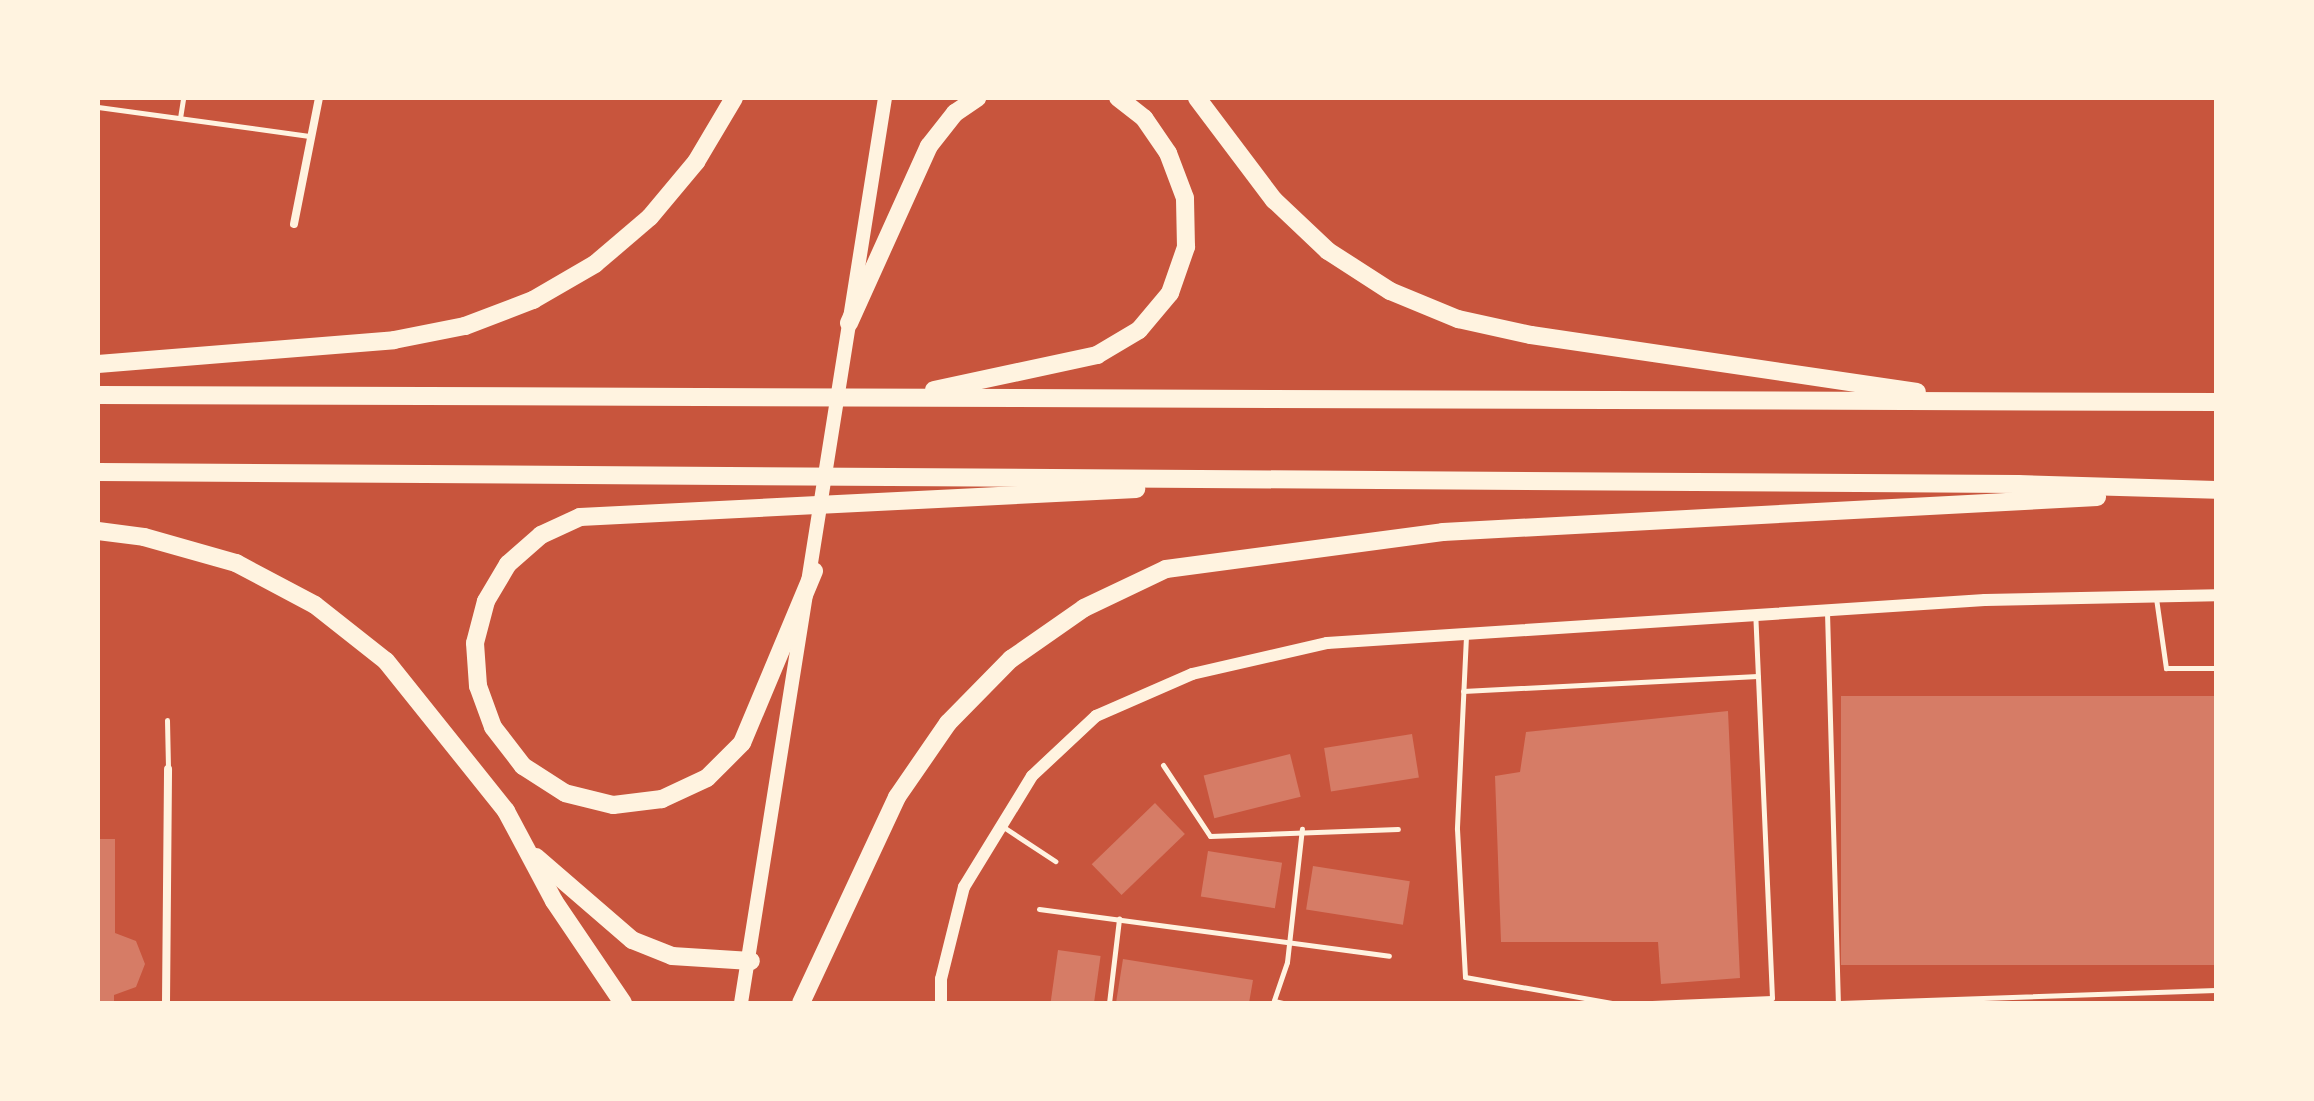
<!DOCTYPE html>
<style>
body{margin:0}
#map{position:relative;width:2314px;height:1101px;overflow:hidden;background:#c8553d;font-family:Arial,sans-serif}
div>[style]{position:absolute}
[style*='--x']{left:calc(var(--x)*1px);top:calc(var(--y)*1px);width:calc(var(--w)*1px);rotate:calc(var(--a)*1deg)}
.building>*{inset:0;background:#d67c66;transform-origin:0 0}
.service>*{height:5px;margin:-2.5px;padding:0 2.5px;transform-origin:2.5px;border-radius:2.5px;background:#fff3e0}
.minor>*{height:8px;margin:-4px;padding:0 4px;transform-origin:4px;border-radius:4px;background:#fff3e0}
.tertiary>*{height:12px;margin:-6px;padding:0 6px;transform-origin:6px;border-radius:6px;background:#fff3e0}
.secondary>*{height:14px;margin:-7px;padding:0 7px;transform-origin:7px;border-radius:7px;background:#fff3e0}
.motorway>*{height:18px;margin:-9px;padding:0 9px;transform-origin:9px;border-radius:9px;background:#fff3e0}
span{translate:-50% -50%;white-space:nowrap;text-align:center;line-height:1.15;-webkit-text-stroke:8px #fff3e0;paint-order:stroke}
.frame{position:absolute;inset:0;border:100px solid #fff3e0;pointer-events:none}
</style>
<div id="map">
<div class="building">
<i style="left:2216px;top:696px;width:269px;height:375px;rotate:90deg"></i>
<i style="clip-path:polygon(1728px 711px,1740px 978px,1661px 984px,1658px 942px,1501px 942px,1495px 776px,1520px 772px,1526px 732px)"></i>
<i style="left:1412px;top:734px;width:44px;height:89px;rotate:81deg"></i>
<i style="left:1290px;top:754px;width:44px;height:89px;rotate:76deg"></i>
<i style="left:1155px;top:803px;width:43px;height:88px;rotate:46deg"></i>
<i style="clip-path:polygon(98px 839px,115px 839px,115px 933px,136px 941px,145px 964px,136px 987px,114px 995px,114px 1003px,98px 1003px)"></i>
<i style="left:1208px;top:851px;width:75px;height:46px;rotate:9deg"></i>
<i style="left:1313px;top:866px;width:98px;height:44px;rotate:9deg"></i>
<i style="left:1058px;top:950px;width:43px;height:53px;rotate:8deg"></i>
<i style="clip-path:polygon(1123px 959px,1253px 980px,1249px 1003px,1116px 1003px)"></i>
</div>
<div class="service">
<i style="--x:98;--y:107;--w:215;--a:7.8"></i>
<i style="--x:180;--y:118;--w:20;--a:-81"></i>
<i style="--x:2156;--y:598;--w:71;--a:81.9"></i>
<i style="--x:2166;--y:668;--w:50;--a:0"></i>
<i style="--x:1827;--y:612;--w:391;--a:88.4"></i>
<i style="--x:1466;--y:636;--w:193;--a:92.7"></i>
<i style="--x:1457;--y:829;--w:148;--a:86.9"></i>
<i style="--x:1465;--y:977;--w:149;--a:10"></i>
<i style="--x:1463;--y:691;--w:295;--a:-2.9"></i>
<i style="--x:167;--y:720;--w:48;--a:88.8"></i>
<i style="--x:1163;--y:765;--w:85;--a:56.5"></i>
<i style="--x:1210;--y:836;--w:188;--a:-2.1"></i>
<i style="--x:1002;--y:826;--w:64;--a:33.4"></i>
<i style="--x:1039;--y:909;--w:353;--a:7.6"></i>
<i style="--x:1274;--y:1001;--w:9;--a:13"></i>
<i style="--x:1109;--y:1003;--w:85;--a:-83.2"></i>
<i style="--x:1273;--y:1003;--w:43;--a:-71.1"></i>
<i style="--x:1287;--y:962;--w:134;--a:-83.6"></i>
<i style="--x:1652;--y:1003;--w:120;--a:-2.4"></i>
<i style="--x:1772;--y:998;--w:382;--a:-92.5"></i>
<i style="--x:1840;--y:1003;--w:376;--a:-2"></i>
</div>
<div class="minor">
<i style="--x:294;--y:224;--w:128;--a:-78.8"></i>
<i style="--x:166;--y:1003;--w:234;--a:-89.5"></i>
</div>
<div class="tertiary">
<i style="--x:941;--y:1003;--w:24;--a:-90"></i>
<i style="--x:941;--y:979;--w:95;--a:-76"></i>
<i style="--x:964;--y:887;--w:130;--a:-58.5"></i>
<i style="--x:1032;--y:776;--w:88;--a:-43.2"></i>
<i style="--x:1096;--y:716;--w:105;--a:-23.6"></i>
<i style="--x:1192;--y:674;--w:139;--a:-12.9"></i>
<i style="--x:1327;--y:643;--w:659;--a:-3.74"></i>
<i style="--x:1985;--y:600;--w:231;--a:-1.2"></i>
</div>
<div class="secondary">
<i style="--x:741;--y:1003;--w:916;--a:-80.96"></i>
</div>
<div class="motorway">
<i style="--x:1197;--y:98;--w:128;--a:53"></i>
<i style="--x:1274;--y:200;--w:74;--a:43.4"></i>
<i style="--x:1328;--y:251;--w:74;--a:32.8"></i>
<i style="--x:1390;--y:291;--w:74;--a:22.4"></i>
<i style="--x:1458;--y:319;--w:75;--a:12.4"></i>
<i style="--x:1531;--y:335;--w:390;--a:8.4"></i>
<i style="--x:849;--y:323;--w:194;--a:-65.7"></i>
<i style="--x:929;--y:146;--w:42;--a:-51.8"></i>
<i style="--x:955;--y:113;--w:27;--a:-34"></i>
<i style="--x:98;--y:364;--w:297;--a:-4.6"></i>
<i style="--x:394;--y:340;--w:72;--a:-11.2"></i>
<i style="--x:465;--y:326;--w:73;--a:-20.9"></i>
<i style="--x:533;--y:300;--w:72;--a:-30.1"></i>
<i style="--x:595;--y:264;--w:72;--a:-40.5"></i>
<i style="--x:650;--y:217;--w:72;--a:-50.1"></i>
<i style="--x:696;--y:162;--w:74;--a:-59.3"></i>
<i style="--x:934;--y:390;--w:167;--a:-12.1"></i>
<i style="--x:1097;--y:355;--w:49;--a:-30.8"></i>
<i style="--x:1139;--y:330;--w:48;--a:-50"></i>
<i style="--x:1170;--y:293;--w:49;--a:-70.8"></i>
<i style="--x:1186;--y:247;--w:49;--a:-91.2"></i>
<i style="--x:1185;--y:198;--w:48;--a:-110.7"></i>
<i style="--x:1168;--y:153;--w:42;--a:-124.4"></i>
<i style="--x:1144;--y:118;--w:33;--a:-142"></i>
<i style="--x:98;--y:395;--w:2118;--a:0.19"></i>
<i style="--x:98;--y:472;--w:1920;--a:0.36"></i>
<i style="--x:2018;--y:484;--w:198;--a:1.7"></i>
<i style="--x:98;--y:531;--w:46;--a:7.4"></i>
<i style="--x:144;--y:537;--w:96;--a:15.8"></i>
<i style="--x:236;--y:563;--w:89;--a:28"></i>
<i style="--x:315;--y:605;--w:90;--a:38.3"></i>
<i style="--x:386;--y:661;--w:192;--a:51.3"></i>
<i style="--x:506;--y:811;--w:102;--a:61.9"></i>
<i style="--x:554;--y:901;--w:123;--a:55.9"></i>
<i style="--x:814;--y:571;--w:186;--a:112.7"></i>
<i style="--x:742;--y:743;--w:49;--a:135"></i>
<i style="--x:707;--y:778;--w:50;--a:155"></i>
<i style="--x:662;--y:799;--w:49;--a:173"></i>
<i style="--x:613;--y:805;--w:49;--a:-166"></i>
<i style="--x:565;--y:793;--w:50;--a:-147.3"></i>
<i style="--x:523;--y:766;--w:49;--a:-127.6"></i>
<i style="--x:493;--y:727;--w:44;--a:-110.1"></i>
<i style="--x:478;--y:686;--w:43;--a:-94"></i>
<i style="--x:475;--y:643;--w:43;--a:-75.3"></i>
<i style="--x:486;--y:601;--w:43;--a:-59.3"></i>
<i style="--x:508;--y:564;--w:44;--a:-41.3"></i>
<i style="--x:541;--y:535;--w:43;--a:-24.8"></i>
<i style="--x:580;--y:517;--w:557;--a:-2.88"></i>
<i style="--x:536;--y:857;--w:127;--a:40.8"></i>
<i style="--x:632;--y:940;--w:43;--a:21.8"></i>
<i style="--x:672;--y:956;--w:79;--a:3.6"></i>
<i style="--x:801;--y:1003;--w:227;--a:-65"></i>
<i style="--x:897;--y:797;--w:90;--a:-55.4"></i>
<i style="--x:948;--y:723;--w:90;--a:-45.5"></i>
<i style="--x:1011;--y:659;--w:89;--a:-34.9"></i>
<i style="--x:1084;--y:608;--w:91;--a:-25.4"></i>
<i style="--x:1166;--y:569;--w:279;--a:-7.6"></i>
<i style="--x:1443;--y:532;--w:655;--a:-3.06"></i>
</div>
<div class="frame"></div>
</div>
